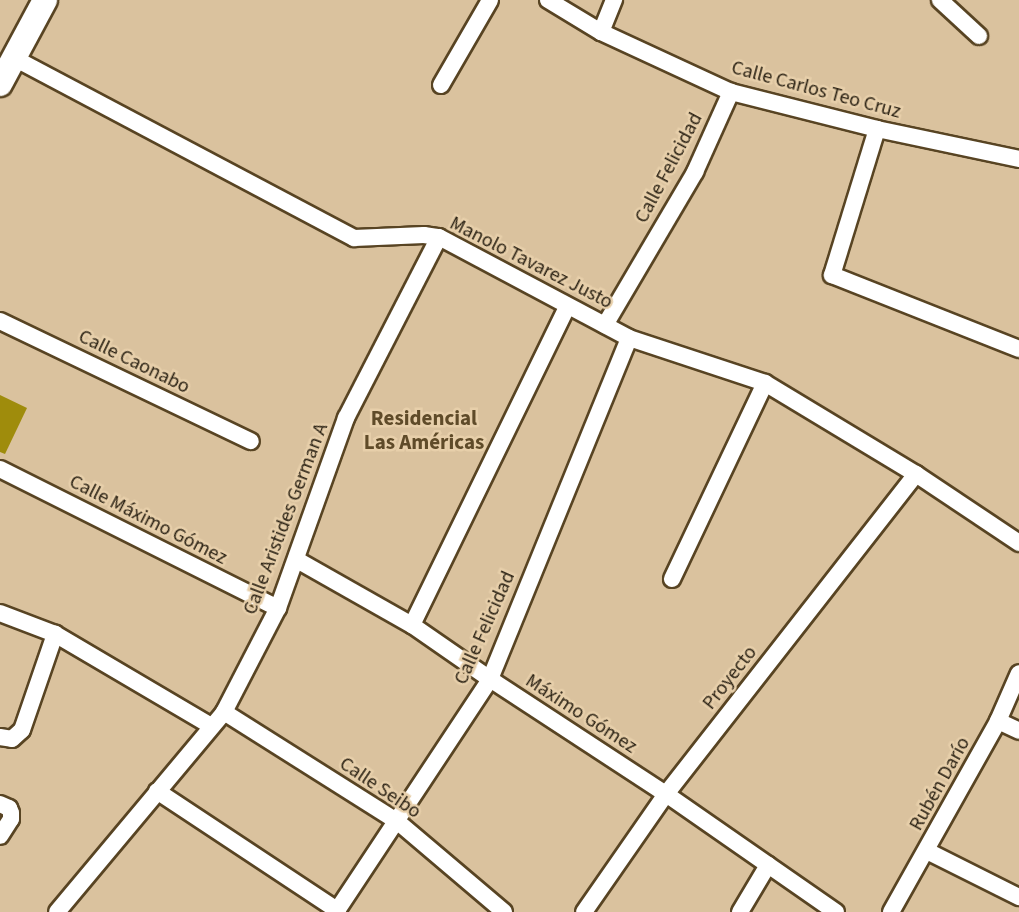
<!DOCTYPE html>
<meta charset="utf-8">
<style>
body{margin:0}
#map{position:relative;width:1019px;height:912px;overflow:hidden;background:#dac29e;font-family:"Source Sans 3",sans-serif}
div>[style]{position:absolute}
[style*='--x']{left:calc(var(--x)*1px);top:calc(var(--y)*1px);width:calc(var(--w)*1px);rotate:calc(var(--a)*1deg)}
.building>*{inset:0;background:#9f8c0c}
.roads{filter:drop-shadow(2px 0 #584423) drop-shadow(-2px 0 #584423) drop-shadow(0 2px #584423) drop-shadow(0 -2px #584423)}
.street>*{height:16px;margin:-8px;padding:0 8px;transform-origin:8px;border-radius:8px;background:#fff}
.secondary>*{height:24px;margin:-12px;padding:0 12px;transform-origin:12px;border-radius:12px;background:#fff}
span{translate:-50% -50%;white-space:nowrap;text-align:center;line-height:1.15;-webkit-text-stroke:5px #e7cfaa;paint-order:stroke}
.street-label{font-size:20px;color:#2b2214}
.neighbourhood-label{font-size:21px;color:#5f4b29;font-weight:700}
</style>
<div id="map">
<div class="building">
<i style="clip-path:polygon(0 395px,27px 408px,5px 454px,0 452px)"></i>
</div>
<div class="roads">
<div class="street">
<i style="--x:548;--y:0;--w:62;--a:31.1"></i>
<i style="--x:601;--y:32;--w:143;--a:24.8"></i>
<i style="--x:731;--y:92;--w:151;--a:14.2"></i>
<i style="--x:877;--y:129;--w:145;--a:11.9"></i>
<i style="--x:940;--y:0;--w:53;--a:42.7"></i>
<i style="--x:601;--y:32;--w:35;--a:-68"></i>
<i style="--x:14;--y:58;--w:385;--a:27.9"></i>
<i style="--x:354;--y:238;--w:70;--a:-2.5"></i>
<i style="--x:424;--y:235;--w:15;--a:8"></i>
<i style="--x:439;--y:237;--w:215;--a:28"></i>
<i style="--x:629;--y:338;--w:143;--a:18.3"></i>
<i style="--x:765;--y:383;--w:176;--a:31.1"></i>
<i style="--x:916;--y:474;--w:124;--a:33.8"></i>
<i style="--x:441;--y:85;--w:98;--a:-60"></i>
<i style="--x:877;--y:129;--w:153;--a:107.1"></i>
<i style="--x:832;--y:275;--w:201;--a:21.6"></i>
<i style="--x:0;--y:321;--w:278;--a:25.6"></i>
<i style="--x:605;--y:325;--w:178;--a:-59.5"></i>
<i style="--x:695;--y:172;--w:88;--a:-65.8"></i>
<i style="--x:0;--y:469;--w:311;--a:26.6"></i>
<i style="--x:297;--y:560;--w:132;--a:29.5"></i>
<i style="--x:412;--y:625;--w:95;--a:34.7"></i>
<i style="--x:490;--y:679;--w:210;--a:33.2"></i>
<i style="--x:666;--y:794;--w:207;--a:34.8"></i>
<i style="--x:672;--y:579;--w:217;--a:-64.6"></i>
<i style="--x:0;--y:613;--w:59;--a:20.9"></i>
<i style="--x:55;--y:634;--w:181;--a:30.5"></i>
<i style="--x:412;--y:625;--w:354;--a:-64"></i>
<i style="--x:224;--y:712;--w:206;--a:32.3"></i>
<i style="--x:398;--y:822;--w:139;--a:40.3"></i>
<i style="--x:998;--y:721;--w:23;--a:25"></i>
<i style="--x:0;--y:737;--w:12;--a:9"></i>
<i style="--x:12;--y:739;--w:13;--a:-42"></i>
<i style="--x:22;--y:730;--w:102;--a:-71"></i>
<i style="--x:157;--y:791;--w:217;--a:33.5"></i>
<i style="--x:0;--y:804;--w:10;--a:24"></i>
<i style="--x:9;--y:808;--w:5;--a:68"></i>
<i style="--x:11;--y:813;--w:6;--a:90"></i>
<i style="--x:11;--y:819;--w:20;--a:123"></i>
<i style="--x:927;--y:851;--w:103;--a:26.6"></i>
<i style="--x:57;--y:912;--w:261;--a:-50.1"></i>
<i style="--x:224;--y:712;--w:117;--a:-62.6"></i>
<i style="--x:278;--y:608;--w:202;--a:-70.3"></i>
<i style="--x:346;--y:418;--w:203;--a:-62.8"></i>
<i style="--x:336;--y:912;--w:279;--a:-56.5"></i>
<i style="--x:490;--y:679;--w:368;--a:-67.8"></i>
<i style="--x:584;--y:912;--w:144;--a:-55.2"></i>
<i style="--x:666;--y:794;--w:406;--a:-52"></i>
<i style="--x:740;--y:912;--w:55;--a:-59.2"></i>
<i style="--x:891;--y:912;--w:219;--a:-60.7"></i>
<i style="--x:998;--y:721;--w:52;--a:-66.4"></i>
</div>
<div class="secondary">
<i style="--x:0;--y:84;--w:95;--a:-61.8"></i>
</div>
</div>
<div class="street-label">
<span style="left:816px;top:90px;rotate:15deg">Calle Carlos Teo Cruz</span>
<span style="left:669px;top:168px;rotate:-62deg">Calle Felicidad</span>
<span style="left:531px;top:263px;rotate:27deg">Manolo Tavarez Justo</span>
<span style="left:134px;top:362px;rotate:26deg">Calle Caonabo</span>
<span style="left:286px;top:519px;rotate:-69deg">Calle Aristides German A</span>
<span style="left:148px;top:520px;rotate:27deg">Calle Máximo Gómez</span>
<span style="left:485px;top:628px;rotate:-66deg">Calle Felicidad</span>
<span style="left:730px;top:678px;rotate:-52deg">Proyecto</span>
<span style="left:581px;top:714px;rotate:33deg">Máximo Gómez</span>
<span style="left:940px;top:784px;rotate:-61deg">Rubén Darío</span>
<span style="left:380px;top:788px;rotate:34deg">Calle Seibo</span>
</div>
<div class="neighbourhood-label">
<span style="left:424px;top:430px">Residencial<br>Las Américas</span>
</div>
</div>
